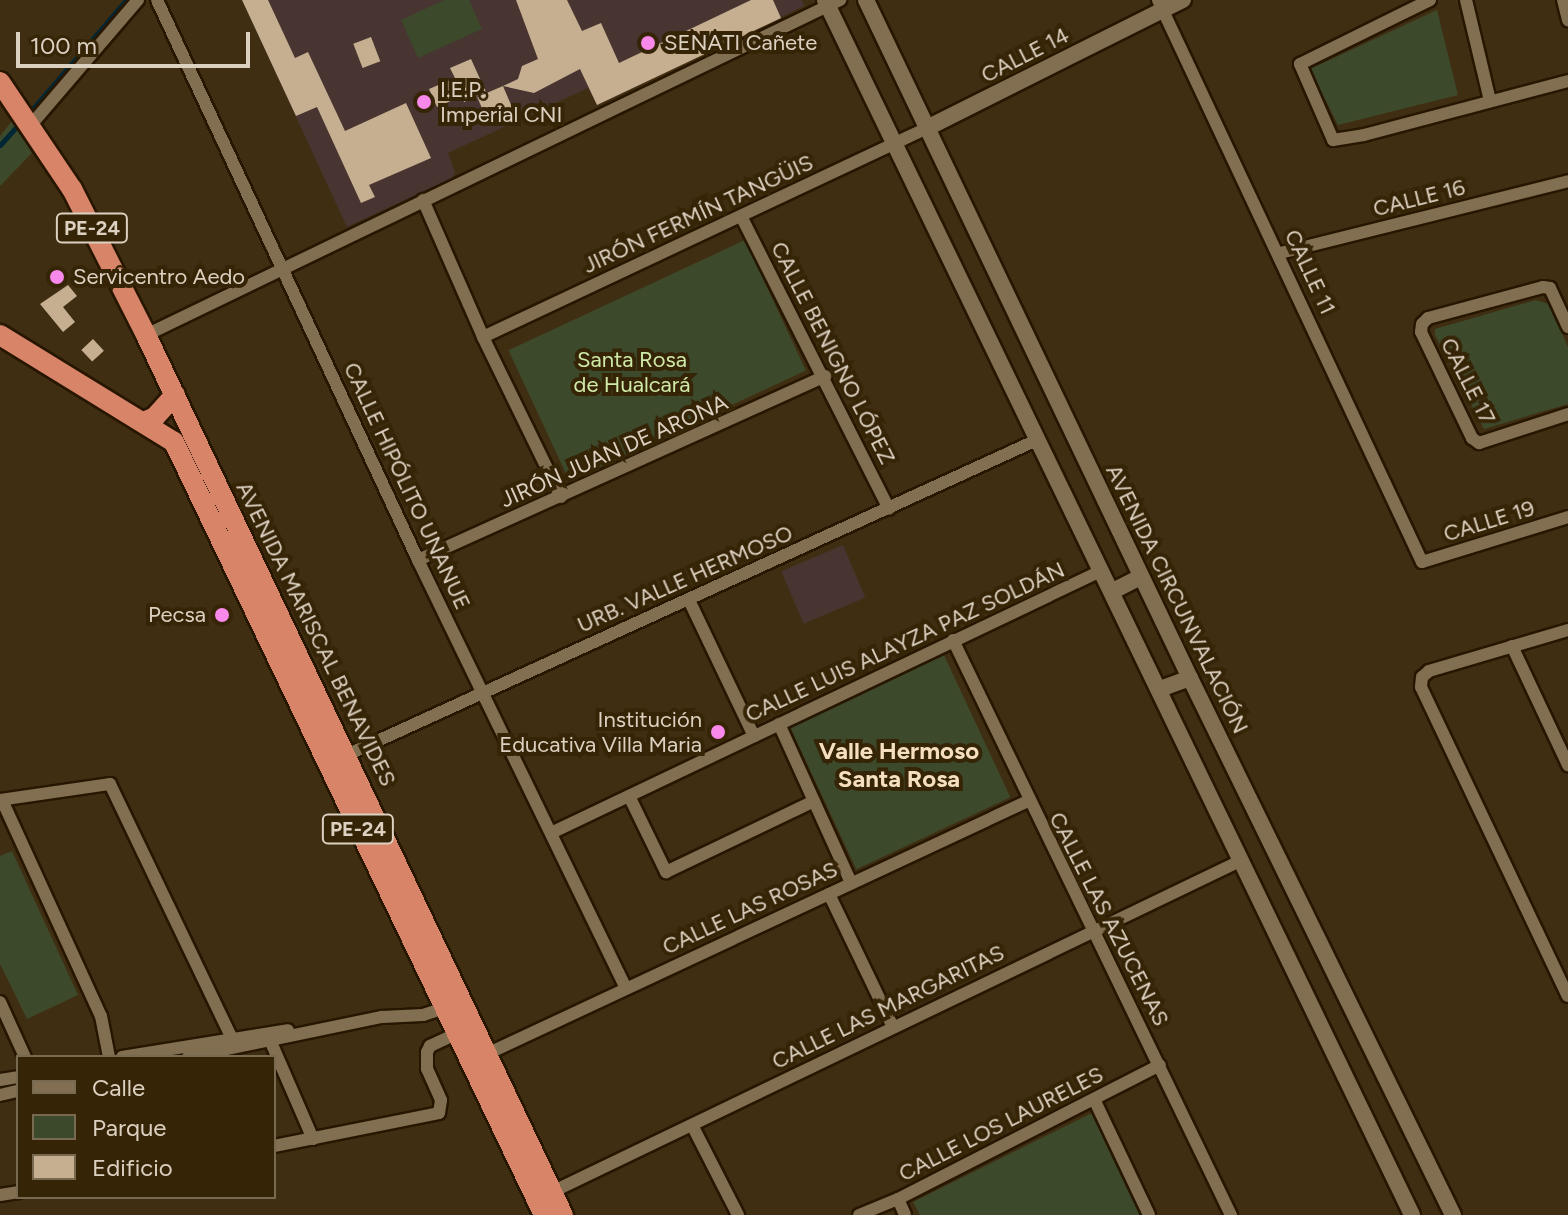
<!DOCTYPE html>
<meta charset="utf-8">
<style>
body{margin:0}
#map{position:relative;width:1568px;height:1215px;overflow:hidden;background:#402e12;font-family:Figtree,sans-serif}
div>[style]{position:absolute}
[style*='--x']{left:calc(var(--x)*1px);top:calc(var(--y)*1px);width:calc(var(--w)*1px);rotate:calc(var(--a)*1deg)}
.education>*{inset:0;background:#483431;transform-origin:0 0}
.green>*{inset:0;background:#3d492b;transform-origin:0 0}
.stream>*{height:5px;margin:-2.5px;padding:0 2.5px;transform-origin:2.5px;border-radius:2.5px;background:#012735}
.building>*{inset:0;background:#c5af90;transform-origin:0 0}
.roads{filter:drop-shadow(2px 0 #271600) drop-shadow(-2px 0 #271600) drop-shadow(0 2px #271600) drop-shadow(0 -2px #271600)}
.minor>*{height:12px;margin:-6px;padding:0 6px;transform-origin:6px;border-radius:6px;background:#826e50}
.tertiary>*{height:16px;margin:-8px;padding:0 8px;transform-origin:8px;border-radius:8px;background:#826e50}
.trunk>*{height:20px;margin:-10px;padding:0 10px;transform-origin:10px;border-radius:10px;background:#d88468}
.dots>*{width:22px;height:22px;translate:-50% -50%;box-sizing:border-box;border:4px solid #362407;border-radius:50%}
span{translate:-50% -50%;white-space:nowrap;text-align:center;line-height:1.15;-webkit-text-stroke:8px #362407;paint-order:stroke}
.shield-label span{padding:2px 6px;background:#362407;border:2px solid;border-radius:6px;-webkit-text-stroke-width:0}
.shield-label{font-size:20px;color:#dcd1c1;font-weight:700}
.poi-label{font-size:22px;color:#dcd1c1}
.left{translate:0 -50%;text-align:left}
.right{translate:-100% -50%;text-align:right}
.street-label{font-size:22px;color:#dcd1c1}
.park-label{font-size:22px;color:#cfe9a8}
.neighbourhood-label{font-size:24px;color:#f6dfbf;font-weight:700}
.legend{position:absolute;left:16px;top:1055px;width:260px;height:144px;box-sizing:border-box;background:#362407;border:2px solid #786951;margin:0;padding:10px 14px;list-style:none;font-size:24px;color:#dcd1c1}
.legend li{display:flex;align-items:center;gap:16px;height:40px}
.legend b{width:40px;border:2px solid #786951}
.scale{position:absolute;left:16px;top:32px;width:234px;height:36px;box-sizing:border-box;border:4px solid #dcd1c1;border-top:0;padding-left:10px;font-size:24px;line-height:28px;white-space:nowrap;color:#dcd1c1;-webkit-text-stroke:6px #362407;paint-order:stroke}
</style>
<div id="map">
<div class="education">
<i style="clip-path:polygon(242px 0,802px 0,804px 6px,597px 105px,588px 88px,448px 153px,455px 172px,452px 178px,347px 227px)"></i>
<i style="left:843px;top:545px;width:57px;height:67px;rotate:67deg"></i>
</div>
<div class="green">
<i style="clip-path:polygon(444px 0,469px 0,482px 29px,418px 58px,401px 20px)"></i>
<i style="clip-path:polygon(1437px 10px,1458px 95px,1338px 125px,1310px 69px)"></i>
<i style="clip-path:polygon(12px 121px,32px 153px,0 186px,0 136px)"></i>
<i style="left:745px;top:240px;width:144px;height:261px;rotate:65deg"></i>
<i style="clip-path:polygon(1536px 300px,1549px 304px,1568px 347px,1568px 404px,1484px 429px,1435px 335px,1435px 329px)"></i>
<i style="left:944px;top:655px;width:157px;height:170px;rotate:65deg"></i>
<i style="clip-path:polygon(12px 851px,78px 995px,27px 1019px,0 964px,0 856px)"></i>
<i style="clip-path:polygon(1092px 1113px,1140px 1215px,920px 1215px,913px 1202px)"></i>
</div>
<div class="stream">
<i style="--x:30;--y:112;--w:148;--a:-49.4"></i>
<i style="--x:0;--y:145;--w:27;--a:-48"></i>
</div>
<div class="building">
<i style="clip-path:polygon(242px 0,268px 0,295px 58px,308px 52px,345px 131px,406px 103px,431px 158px,369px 185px,375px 197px,361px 203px,317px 107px,296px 116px)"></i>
<i style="clip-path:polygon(516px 0,567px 0,582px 31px,601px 23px,619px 63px,751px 0,773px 0,781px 18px,597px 105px,580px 69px,534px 93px,503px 86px,518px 79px,522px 66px,538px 59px)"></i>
<i style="left:371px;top:37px;width:26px;height:19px;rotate:69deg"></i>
<i style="clip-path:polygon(471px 59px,486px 92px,464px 102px,462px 96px,437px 107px,429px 89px,455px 78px,450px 68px)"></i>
<i style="left:503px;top:86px;width:25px;height:28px;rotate:67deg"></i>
<i style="clip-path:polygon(68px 285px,77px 296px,63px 307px,75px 322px,63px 332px,40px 304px)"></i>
<i style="left:93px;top:339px;width:16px;height:16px;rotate:47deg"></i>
</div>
<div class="roads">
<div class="minor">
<i style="--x:157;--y:0;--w:618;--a:65.01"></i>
<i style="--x:418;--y:560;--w:476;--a:64.1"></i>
<i style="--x:1158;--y:0;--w:621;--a:64.84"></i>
<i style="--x:1422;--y:562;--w:153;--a:-17.1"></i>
<i style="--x:1430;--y:0;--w:145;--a:153.8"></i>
<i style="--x:1300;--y:64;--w:83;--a:66.5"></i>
<i style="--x:1333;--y:140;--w:31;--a:-9"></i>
<i style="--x:1364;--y:135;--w:211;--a:-14.8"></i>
<i style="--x:1466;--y:0;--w:104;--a:76.6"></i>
<i style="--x:1563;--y:0;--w:21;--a:76"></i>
<i style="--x:30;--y:126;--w:166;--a:-49.4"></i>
<i style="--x:423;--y:200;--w:150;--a:66.3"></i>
<i style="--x:483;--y:337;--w:178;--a:64"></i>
<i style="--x:741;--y:216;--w:328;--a:63.2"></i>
<i style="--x:1280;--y:253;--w:297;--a:-14"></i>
<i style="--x:1568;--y:327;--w:43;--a:-114.8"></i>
<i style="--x:1550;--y:288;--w:7;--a:-172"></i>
<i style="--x:1543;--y:287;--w:119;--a:164.9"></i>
<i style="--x:1428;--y:318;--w:8;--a:135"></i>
<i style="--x:1422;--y:324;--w:8;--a:97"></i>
<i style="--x:1421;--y:332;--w:118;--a:64.3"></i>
<i style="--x:1472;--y:438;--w:9;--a:36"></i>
<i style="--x:1479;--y:443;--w:94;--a:-18"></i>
<i style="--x:146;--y:335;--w:771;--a:-25.77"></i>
<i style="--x:483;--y:337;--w:493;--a:-25.2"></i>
<i style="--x:418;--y:560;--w:447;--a:-24.3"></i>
<i style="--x:689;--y:600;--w:151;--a:64.5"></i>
<i style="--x:1568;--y:630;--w:145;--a:163.6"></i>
<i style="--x:1429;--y:671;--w:9;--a:139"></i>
<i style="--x:1422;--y:677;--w:10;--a:96"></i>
<i style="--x:1421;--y:687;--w:342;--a:64.6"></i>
<i style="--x:953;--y:640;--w:639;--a:64.2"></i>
<i style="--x:1512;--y:646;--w:132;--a:64.8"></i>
<i style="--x:779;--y:724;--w:175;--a:65.6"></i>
<i style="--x:340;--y:758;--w:768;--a:-24.53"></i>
<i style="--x:629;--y:796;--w:85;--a:64"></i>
<i style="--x:666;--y:872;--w:164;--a:-25.6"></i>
<i style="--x:0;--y:800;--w:111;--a:-8.3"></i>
<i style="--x:110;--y:784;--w:280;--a:64.4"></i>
<i style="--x:2;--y:800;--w:238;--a:65.4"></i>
<i style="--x:101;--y:1016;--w:42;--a:79"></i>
<i style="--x:551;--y:833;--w:611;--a:-25.48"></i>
<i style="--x:829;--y:894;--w:148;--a:64.3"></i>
<i style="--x:0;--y:1002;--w:60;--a:65.6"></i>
<i style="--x:270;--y:1040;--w:108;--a:66.5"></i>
<i style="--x:489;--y:1053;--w:595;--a:-25.06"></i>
<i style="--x:122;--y:1057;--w:168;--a:-9.2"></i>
<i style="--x:188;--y:1057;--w:198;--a:-11.7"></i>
<i style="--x:382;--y:1017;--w:41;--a:-2.8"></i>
<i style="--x:423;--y:1015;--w:22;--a:-18"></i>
<i style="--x:0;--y:1080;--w:18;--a:-9"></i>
<i style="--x:0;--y:1095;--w:18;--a:-13"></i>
<i style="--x:1094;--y:1099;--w:128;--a:64.6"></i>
<i style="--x:692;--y:1125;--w:101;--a:62.9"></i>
<i style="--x:274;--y:1146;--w:168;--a:-11.3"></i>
<i style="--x:439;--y:1113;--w:13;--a:-81"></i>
<i style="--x:441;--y:1100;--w:34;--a:-114"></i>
<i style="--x:427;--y:1069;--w:17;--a:-90"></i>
<i style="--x:427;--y:1052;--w:7;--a:-63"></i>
<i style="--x:430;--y:1046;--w:29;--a:-25"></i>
<i style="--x:552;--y:1192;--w:766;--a:-25.69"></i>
<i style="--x:0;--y:1195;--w:18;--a:-9"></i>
<i style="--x:898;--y:1199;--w:17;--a:66"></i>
<i style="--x:859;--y:1215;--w:42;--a:-22.3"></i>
<i style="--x:898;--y:1199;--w:294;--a:-27.1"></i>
</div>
<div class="tertiary">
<i style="--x:825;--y:0;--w:1349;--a:64.21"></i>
<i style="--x:866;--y:0;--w:751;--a:64.46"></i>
<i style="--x:1190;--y:678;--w:598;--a:63.91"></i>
<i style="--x:929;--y:127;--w:284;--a:-26.6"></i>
<i style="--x:1113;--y:591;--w:31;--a:-27"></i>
<i style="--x:1160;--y:689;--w:32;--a:-20"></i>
</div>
<div class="trunk">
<i style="--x:0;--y:82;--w:129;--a:56.1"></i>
<i style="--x:72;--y:189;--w:164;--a:63.1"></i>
<i style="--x:146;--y:335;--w:974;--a:64.65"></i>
<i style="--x:0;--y:335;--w:204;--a:31.6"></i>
<i style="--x:174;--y:442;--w:857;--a:64.42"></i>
<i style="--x:144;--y:422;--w:12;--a:-24"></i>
<i style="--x:155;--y:417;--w:30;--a:-48"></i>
</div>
</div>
<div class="dots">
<i style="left:648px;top:43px;background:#f888ea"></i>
<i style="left:424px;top:102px;background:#f888ea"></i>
<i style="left:57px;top:277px;background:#f888ea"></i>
<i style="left:222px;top:615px;background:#f888ea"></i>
<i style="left:718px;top:732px;background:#f888ea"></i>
</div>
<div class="shield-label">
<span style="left:92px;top:228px">PE-24</span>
<span style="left:358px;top:829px">PE-24</span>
</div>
<div class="poi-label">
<span class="left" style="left:664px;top:43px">SENATI Cañete</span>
<span class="left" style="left:440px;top:102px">I.E.P.<br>Imperial CNI</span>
<span class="left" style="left:73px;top:277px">Servicentro Aedo</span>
<span class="right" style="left:206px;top:615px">Pecsa</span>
<span class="right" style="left:702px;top:732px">Institución<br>Educativa Villa Maria</span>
</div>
<div class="street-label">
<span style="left:1025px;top:55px;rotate:-27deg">CALLE 14</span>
<span style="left:1419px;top:198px;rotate:-14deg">CALLE 16</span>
<span style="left:698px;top:214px;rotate:-25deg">JIRÓN FERMÍN TANGÜIS</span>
<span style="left:1310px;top:272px;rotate:65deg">CALLE 11</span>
<span style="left:833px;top:353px;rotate:63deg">CALLE BENIGNO LÓPEZ</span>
<span style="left:1468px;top:381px;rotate:63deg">CALLE 17</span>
<span style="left:614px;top:451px;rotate:-24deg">JIRÓN JUAN DE ARONA</span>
<span style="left:407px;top:486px;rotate:65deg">CALLE HIPÓLITO UNANUE</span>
<span style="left:1489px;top:521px;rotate:-17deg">CALLE 19</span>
<span style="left:685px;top:579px;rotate:-24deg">URB. VALLE HERMOSO</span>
<span style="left:1177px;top:599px;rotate:64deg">AVENIDA CIRCUNVALACIÓN</span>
<span style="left:316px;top:634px;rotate:64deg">AVENIDA MARISCAL BENAVIDES</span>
<span style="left:905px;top:642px;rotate:-25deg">CALLE LUIS ALAYZA PAZ SOLDÁN</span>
<span style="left:750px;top:908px;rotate:-25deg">CALLE LAS ROSAS</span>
<span style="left:1109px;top:919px;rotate:63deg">CALLE LAS AZUCENAS</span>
<span style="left:888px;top:1007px;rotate:-26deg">CALLE LAS MARGARITAS</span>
<span style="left:1001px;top:1124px;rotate:-27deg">CALLE LOS LAURELES</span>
</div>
<div class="park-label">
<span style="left:632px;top:372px">Santa Rosa<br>de Hualcará</span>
</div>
<div class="neighbourhood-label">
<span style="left:899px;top:765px">Valle Hermoso<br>Santa Rosa</span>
</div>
<ul class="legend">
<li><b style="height:10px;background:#826e50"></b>Calle</li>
<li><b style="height:22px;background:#3d492b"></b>Parque</li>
<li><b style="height:22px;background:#c5af90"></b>Edificio</li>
</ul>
<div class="scale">100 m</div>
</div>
